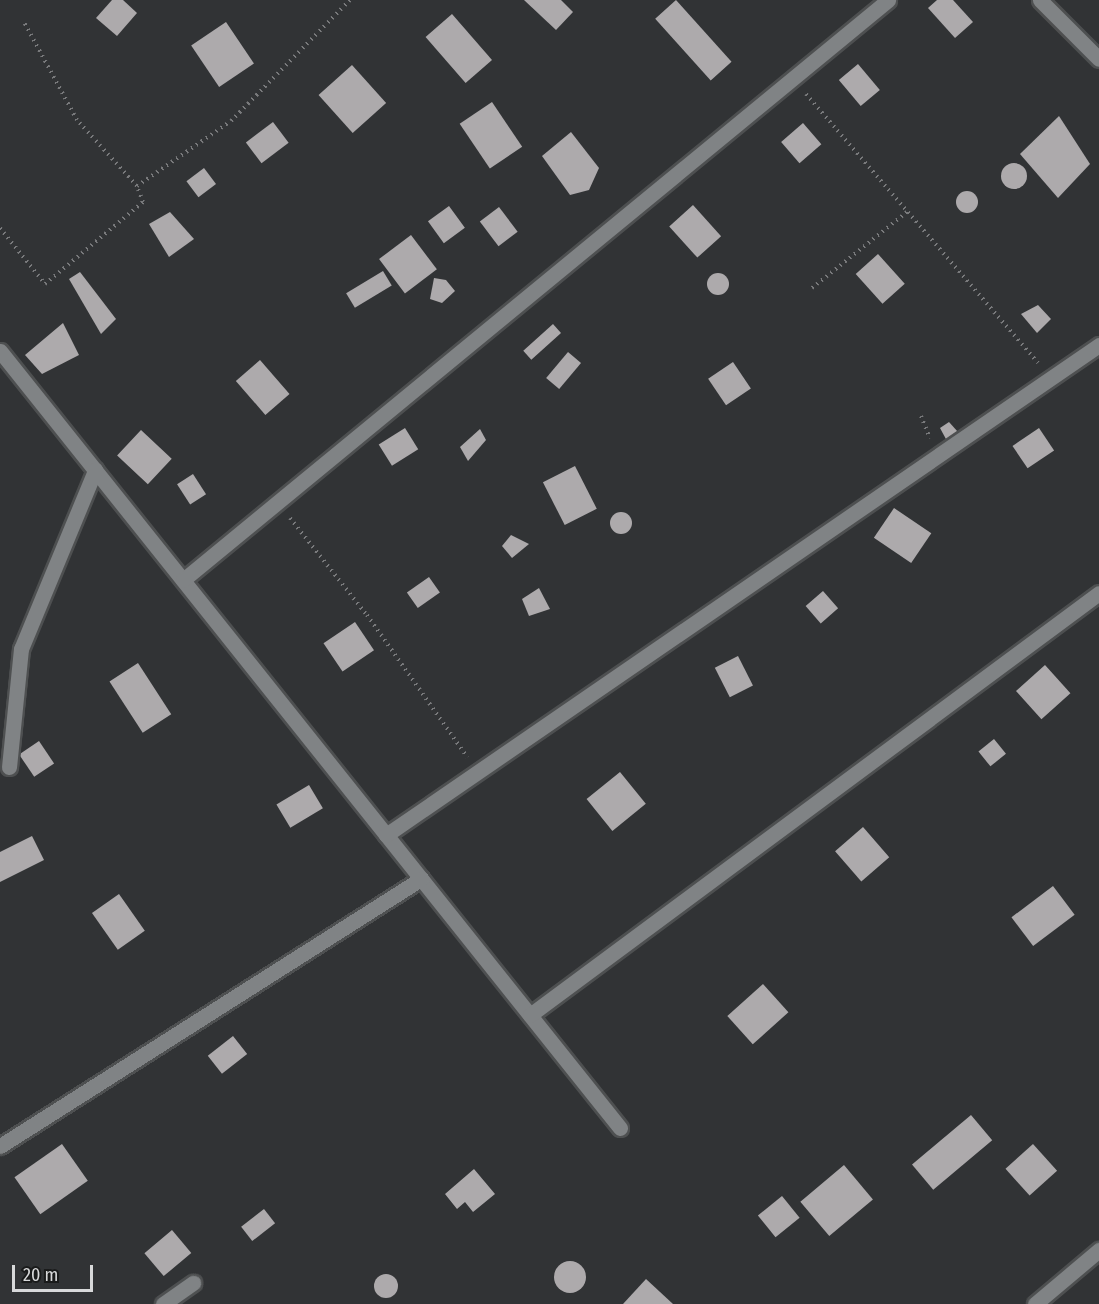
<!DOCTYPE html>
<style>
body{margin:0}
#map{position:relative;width:1099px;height:1304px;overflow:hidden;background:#313335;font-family:"Fira Sans Condensed",sans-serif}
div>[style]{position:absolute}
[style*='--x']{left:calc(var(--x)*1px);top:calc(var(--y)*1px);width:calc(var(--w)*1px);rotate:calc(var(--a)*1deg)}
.building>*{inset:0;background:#adaaac;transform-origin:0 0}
.round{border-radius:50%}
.path>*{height:4px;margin-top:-2px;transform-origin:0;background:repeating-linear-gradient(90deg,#797a7c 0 1.5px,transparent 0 6px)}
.roads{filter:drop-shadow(2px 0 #4e5051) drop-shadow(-2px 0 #4e5051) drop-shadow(0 2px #4e5051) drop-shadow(0 -2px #4e5051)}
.minor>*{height:15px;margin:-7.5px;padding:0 7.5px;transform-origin:7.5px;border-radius:7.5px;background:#808385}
.secondary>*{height:15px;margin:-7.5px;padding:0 7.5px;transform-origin:7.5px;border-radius:7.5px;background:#808385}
span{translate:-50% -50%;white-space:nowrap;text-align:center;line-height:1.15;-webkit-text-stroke:6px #1a1b1b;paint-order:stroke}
.scale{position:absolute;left:12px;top:1265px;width:81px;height:27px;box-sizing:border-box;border:3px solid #d8d9da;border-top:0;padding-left:8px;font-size:18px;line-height:21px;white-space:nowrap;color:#d8d9da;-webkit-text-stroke:4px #1a1b1b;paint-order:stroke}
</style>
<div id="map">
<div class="building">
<i style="clip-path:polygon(112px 0,123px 0,137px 13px,117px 36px,96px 18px)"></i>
<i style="clip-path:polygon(524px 0,561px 0,573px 12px,556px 30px)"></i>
<i style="left:676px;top:0;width:83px;height:28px;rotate:48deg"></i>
<i style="clip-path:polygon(937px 0,953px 0,973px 22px,955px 38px,928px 8px)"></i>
<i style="left:452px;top:14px;width:61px;height:35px;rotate:49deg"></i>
<i style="left:226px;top:22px;width:50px;height:42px;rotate:56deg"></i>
<i style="left:858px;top:64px;width:34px;height:25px;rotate:50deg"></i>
<i style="left:352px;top:65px;width:51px;height:45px;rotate:48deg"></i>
<i style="left:492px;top:102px;width:54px;height:39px;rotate:56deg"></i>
<i style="clip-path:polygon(1059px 116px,1090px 164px,1058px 198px,1020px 154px)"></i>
<i style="left:273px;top:122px;width:26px;height:34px;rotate:53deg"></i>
<i style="left:803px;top:123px;width:28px;height:29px;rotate:49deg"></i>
<i style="clip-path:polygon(571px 132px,599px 168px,589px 190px,570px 195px,542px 156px)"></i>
<i class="round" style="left:1001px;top:163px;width:26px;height:26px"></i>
<i style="left:204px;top:168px;width:20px;height:22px;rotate:53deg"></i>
<i class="round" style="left:956px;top:191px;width:22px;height:22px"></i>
<i style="left:693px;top:205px;width:42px;height:32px;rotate:48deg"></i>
<i style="left:449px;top:206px;width:27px;height:26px;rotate:54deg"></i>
<i style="left:499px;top:207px;width:31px;height:24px;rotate:53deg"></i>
<i style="clip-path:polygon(170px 212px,194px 239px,169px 257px,149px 224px)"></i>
<i style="left:411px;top:235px;width:43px;height:40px;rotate:53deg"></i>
<i style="left:878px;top:254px;width:40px;height:30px;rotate:48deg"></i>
<i style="left:383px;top:271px;width:17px;height:43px;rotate:59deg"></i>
<i style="clip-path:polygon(80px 272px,116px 319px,101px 334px,69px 279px)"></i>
<i class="round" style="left:707px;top:273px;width:22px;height:22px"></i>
<i style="clip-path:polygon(434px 278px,446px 280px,455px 291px,442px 303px,430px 299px)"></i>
<i style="clip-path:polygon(1038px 305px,1051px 319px,1037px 333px,1021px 314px)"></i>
<i style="clip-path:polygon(63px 323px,79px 355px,42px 374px,25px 355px)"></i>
<i style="left:553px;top:324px;width:12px;height:40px;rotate:48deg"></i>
<i style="left:568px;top:352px;width:17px;height:34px;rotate:40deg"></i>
<i style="left:260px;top:360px;width:45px;height:32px;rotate:49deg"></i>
<i style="left:733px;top:362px;width:32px;height:30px;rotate:56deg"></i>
<i style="clip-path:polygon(949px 422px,958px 432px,947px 441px,940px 428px)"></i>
<i style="left:405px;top:428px;width:25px;height:31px;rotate:58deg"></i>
<i style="left:1039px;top:428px;width:27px;height:32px;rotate:56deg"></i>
<i style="clip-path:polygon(480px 429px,486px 440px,468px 461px,460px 447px)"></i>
<i style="left:141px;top:430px;width:42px;height:35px;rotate:43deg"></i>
<i style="left:575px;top:466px;width:48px;height:36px;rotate:63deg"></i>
<i style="left:193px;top:474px;width:24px;height:19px;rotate:57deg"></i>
<i style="left:894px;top:508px;width:45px;height:36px;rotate:34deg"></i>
<i class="round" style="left:610px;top:512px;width:22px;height:22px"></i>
<i style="clip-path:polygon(511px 535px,529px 544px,512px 558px,502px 546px)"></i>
<i style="left:429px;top:577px;width:19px;height:27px;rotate:55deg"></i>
<i style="clip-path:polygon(539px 588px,550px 609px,529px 616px,522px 599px)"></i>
<i style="left:823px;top:591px;width:23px;height:23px;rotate:49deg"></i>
<i style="left:355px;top:622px;width:34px;height:38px;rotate:56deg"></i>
<i style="left:738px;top:656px;width:33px;height:26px;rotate:63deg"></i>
<i style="left:138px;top:663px;width:61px;height:34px;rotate:57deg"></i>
<i style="left:1045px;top:665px;width:38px;height:39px;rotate:48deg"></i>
<i style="left:994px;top:739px;width:19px;height:20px;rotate:51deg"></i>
<i style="left:39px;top:741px;width:27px;height:24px;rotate:56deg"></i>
<i style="left:620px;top:772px;width:41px;height:43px;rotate:51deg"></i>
<i style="left:309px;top:785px;width:27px;height:38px;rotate:59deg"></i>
<i style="left:863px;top:827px;width:40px;height:37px;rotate:49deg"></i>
<i style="clip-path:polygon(32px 836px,44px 860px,0 882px,0 852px)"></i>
<i style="left:1053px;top:886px;width:36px;height:52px;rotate:53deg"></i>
<i style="left:119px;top:894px;width:45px;height:33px;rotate:55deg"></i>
<i style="left:763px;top:984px;width:38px;height:48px;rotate:48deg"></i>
<i style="left:233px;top:1036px;width:23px;height:32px;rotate:52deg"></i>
<i style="left:971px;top:1115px;width:33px;height:77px;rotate:50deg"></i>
<i style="left:62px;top:1144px;width:45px;height:58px;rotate:55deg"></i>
<i style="left:1033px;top:1144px;width:36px;height:37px;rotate:48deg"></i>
<i style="left:844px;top:1165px;width:45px;height:57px;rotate:50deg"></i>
<i style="clip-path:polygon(474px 1169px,495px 1194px,473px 1212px,465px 1202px,457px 1209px,445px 1194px)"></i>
<i style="left:782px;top:1196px;width:28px;height:31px;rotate:51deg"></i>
<i style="left:264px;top:1209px;width:18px;height:29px;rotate:52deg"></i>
<i style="left:172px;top:1230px;width:30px;height:36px;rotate:50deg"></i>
<i class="round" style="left:554px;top:1261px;width:32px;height:32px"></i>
<i class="round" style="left:374px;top:1274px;width:24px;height:24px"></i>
<i style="clip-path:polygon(646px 1279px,673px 1304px,623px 1304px)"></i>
</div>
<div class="path">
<i style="--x:806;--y:94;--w:355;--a:49.2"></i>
<i style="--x:137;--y:186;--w:114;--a:-34.7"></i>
<i style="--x:231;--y:121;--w:170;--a:-45.5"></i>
<i style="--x:0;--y:228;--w:72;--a:51.2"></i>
<i style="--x:45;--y:284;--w:128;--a:-39.9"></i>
<i style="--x:143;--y:202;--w:17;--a:-111"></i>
<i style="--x:137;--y:186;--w:89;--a:-132.3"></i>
<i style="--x:77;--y:120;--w:111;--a:-118.4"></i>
<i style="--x:812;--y:288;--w:122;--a:-38.7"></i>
<i style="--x:921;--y:416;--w:24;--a:68"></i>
<i style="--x:290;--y:518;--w:124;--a:51.6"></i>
<i style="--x:367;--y:615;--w:174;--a:54.8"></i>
</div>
<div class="roads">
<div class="minor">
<i style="--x:0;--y:351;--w:994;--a:51.41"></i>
<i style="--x:183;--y:580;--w:913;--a:-39.44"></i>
<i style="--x:9;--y:767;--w:119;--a:-84.2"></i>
<i style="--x:21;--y:649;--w:194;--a:-67.5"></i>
<i style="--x:386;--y:835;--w:865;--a:-34.5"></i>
<i style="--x:530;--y:1015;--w:708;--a:-36.56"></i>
<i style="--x:0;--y:1146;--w:499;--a:-32.4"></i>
<i style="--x:163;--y:1304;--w:37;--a:-35"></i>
<i style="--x:1035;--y:1304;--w:84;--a:-40.2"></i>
</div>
<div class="secondary">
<i style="--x:1040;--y:0;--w:83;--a:45"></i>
</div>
</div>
<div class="scale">20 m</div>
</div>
